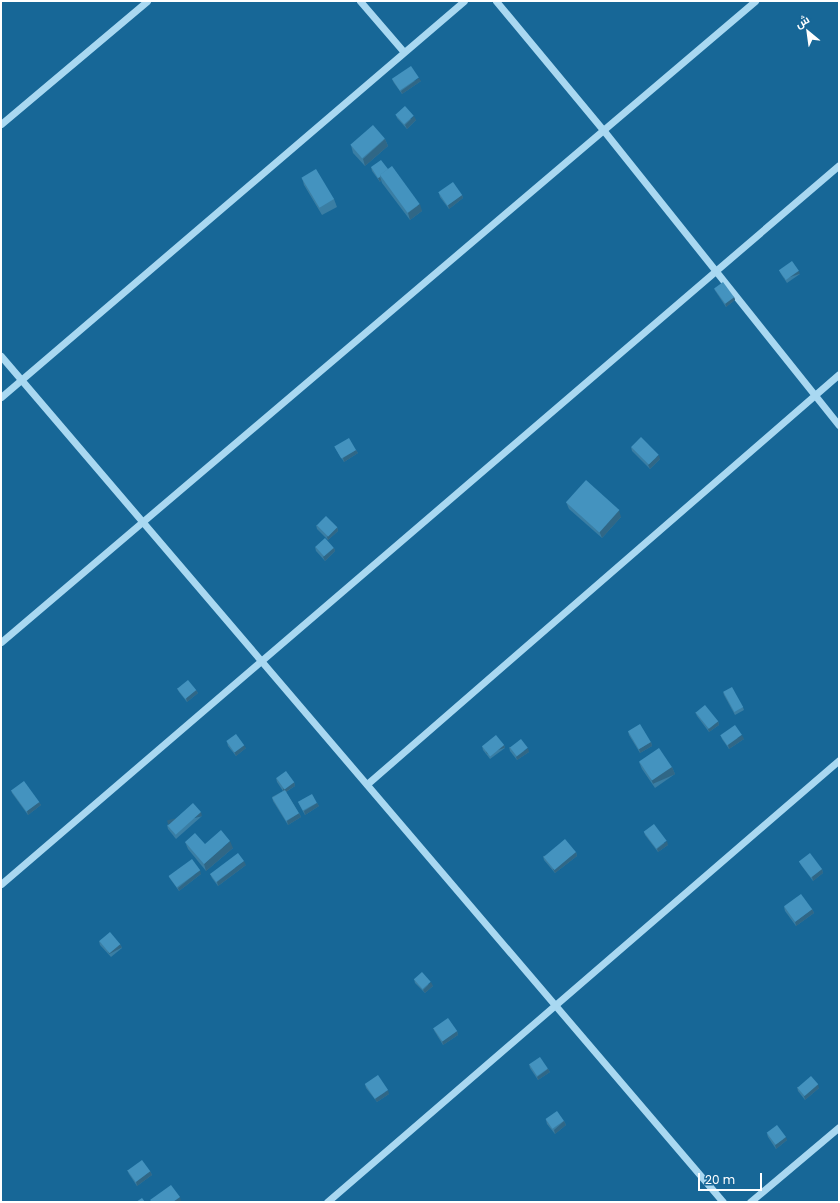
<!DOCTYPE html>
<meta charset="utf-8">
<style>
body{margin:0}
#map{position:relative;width:840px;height:1203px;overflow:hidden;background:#176797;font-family:Poppins,Cairo,sans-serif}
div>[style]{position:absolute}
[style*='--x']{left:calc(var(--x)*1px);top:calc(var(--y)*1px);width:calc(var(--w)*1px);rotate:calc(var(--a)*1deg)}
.minor>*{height:7px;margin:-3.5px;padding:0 3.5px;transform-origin:3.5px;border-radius:3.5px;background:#a9d8f1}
.wall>*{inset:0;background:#3a7ea4}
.shaded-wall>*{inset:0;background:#306786;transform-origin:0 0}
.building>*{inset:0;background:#4493bf;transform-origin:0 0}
span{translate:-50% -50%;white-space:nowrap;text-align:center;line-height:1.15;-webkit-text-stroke:4px #176797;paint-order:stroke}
.frame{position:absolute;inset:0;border:2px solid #fff;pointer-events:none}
.north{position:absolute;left:788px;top:12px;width:40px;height:40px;-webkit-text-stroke:3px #176797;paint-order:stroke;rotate:331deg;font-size:11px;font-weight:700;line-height:16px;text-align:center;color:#fff}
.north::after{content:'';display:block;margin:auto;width:14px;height:18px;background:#fff;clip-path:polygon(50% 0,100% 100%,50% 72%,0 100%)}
.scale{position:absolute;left:698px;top:1173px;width:64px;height:18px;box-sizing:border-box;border:2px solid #fff;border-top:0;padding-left:5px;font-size:12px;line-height:14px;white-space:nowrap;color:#fff;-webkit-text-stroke:3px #176797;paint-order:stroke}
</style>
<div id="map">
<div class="minor">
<i style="--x:360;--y:1;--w:66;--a:49.3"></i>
<i style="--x:496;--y:1;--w:169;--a:50.3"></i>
<i style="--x:604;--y:131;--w:376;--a:51.4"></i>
<i style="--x:1;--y:124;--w:191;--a:-40.1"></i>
<i style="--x:1;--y:356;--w:1112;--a:49.52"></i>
<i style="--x:1;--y:397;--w:609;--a:-40.54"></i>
<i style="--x:1;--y:642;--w:990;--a:-40.37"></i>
<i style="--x:367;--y:784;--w:625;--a:-40.98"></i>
<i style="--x:1;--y:884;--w:1104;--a:-40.63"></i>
<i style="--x:327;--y:1202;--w:676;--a:-40.8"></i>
<i style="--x:750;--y:1202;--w:116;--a:-40.1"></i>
</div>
<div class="wall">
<i style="clip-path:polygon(392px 79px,421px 81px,402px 94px,394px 83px)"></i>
<i style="clip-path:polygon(396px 115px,416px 120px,407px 129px,397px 118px)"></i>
<i style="clip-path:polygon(385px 139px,388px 146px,365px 166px,353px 153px,351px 145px)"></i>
<i style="clip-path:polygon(371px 167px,388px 169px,422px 211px,410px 220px,382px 183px,381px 180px,380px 182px,372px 171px)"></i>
<i style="clip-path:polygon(302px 178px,334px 199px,337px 207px,322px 215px,304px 185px)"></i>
<i style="clip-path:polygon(439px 193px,462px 195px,463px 198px,449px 209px,440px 197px)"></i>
<i style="clip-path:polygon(779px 270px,800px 274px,787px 283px,781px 274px)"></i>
<i style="clip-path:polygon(714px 289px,734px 297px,735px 300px,726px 307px)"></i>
<i style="clip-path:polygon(335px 447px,356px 450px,358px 453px,344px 462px,337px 451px)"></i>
<i style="clip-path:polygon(631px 447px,660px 459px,650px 469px,632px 451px)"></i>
<i style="clip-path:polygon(566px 502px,621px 517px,602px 538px,569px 509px)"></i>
<i style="clip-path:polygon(316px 525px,337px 527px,338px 531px,328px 540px,317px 529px)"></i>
<i style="clip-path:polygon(315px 547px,334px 548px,335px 551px,325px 561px,316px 551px)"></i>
<i style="clip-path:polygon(177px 688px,196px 690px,198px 693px,187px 702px,179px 692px)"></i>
<i style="clip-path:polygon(723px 692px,743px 707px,744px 710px,735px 715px,724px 695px)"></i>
<i style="clip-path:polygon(695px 712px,718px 721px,719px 725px,709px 732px,697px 716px)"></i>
<i style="clip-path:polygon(628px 731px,651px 742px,652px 746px,640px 753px,629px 735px)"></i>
<i style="clip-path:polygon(721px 736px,744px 739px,729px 749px,722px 739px)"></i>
<i style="clip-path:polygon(227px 742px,246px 748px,236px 756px,228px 746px)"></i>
<i style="clip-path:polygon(504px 745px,505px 748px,490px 759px,483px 750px,482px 746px)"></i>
<i style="clip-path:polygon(509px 747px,529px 752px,517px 760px,510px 751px)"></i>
<i style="clip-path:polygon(639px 762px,672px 767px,675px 774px,655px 788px,642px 769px)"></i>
<i style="clip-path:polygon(276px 778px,294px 782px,295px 786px,286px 792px,299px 813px,301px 817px,288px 825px,273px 801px,272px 797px,283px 791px,277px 782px)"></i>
<i style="clip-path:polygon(11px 790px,39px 802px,41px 805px,28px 815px,12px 793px)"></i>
<i style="clip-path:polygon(298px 802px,317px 803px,319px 806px,305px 815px,300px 806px)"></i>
<i style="clip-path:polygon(202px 816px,176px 839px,168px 829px,167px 825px)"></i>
<i style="clip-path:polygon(644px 832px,668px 845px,658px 852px,645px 835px)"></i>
<i style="clip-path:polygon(185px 842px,205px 844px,233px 848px,206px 871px,188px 849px)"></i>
<i style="clip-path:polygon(576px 852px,577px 856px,555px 873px,544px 860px,543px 856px)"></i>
<i style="clip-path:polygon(799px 861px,822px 869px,823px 873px,813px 881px,801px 865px)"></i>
<i style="clip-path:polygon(246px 865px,218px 886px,212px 878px,210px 874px)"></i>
<i style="clip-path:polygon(201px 874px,179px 891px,171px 880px,169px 877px)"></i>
<i style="clip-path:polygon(784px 907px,812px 909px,814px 913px,796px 926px,785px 911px)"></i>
<i style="clip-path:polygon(99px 941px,120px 944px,122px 948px,111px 957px,100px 945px)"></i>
<i style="clip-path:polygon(414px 979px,433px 986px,425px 993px,415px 983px)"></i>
<i style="clip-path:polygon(433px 1028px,457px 1031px,458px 1035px,443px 1045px,435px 1032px)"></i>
<i style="clip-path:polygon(529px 1064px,548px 1069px,550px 1072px,538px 1080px,530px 1068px)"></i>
<i style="clip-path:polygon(365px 1084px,389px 1094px,377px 1102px,366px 1088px)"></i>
<i style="clip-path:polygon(797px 1087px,819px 1088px,805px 1100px,798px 1091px)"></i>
<i style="clip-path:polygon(546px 1120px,564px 1121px,566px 1125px,555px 1134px,547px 1124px)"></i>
<i style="clip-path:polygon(767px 1134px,787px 1140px,776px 1149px,768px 1137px)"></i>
<i style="clip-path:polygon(127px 1170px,150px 1171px,152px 1175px,137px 1186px,129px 1174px)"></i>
</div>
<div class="shaded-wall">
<i style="clip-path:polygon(419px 78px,421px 81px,402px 94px,401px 91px)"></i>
<i style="clip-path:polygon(414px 116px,416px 120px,407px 129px,405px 125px)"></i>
<i style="clip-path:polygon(385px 139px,388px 146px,365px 166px,363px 159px)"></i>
<i style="clip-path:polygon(380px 177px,381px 180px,380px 182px,378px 178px)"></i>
<i style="clip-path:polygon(462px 195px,463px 198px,449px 209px,448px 205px)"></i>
<i style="clip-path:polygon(420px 204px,422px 211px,410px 220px,408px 213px)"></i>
<i style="left:799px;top:271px;width:3px;height:16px;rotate:72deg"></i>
<i style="clip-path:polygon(734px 297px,735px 300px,726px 307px,725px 303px)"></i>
<i style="clip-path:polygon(356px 450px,358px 453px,344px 462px,343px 458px)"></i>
<i style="clip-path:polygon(659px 455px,660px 459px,650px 469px,648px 465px)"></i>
<i style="clip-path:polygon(619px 510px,621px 517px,602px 538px,599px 531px)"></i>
<i style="clip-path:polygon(337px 527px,338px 531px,328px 540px,327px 537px)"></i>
<i style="clip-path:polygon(334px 548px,335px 551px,325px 561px,323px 557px)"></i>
<i style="clip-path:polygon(196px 690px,198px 693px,187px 702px,186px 698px)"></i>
<i style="clip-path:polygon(718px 721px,719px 725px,709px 732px,708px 729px)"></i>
<i style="clip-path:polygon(742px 735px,744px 739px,729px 749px,728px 745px)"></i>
<i style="clip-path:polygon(651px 742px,652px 746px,640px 753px,639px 749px)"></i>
<i style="clip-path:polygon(244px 745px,246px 748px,236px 756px,234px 752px)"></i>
<i style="left:504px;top:745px;width:3px;height:19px;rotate:72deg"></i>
<i style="clip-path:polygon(528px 748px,529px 752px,517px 760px,516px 757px)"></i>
<i style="left:672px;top:767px;width:8px;height:24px;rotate:67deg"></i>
<i style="clip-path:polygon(294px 782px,295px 786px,284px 793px,283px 789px)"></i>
<i style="clip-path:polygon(39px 802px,41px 805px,28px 815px,27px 811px)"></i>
<i style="clip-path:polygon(317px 803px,319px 806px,305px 815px,304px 811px)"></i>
<i style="left:201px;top:812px;width:4px;height:35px;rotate:76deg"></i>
<i style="clip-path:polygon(299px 813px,301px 817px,288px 825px,287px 821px)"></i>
<i style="clip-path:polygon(230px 841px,233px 848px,206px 871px,204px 864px)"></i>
<i style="clip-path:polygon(667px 841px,668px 845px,658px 852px,657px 849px)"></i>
<i style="clip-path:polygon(576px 852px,577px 856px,555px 873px,553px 869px)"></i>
<i style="clip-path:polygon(244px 861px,246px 865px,218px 886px,217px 882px)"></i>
<i style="clip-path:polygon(822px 869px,823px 873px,813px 881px,812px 877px)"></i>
<i style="clip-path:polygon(200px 870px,201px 874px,179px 891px,178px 888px)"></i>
<i style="clip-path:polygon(812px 909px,814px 913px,796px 926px,795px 922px)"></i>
<i style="left:120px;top:944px;width:4px;height:14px;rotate:63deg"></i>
<i style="clip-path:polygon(431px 982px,433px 986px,425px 993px,423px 990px)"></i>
<i style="clip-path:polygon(457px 1031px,458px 1035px,443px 1045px,442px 1041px)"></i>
<i style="clip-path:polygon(548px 1069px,550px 1072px,538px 1080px,537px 1077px)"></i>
<i style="clip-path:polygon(818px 1084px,819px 1088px,805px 1100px,804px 1096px)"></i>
<i style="clip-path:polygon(388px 1090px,389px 1094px,377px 1102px,375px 1099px)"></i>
<i style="clip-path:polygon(564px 1121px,566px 1125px,555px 1134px,554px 1130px)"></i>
<i style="clip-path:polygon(786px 1137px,787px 1140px,776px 1149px,775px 1145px)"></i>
<i style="clip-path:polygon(150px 1171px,152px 1175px,137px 1186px,136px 1182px)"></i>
<i style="clip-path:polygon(180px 1197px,181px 1201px,180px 1202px,173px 1202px)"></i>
</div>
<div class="building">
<i style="left:411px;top:66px;width:14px;height:23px;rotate:56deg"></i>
<i style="left:405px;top:106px;width:13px;height:13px;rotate:48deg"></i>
<i style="left:373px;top:125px;width:18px;height:30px;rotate:49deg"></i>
<i style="clip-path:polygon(381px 160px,388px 169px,380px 175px,380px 177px,378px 178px,371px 167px)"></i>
<i style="left:392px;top:166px;width:47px;height:15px;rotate:54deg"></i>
<i style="left:316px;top:169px;width:35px;height:17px;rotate:59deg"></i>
<i style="left:453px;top:182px;width:16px;height:18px;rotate:55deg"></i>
<i style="left:792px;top:261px;width:12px;height:16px;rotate:55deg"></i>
<i style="left:723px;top:282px;width:19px;height:11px;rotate:54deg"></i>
<i style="left:641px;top:437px;width:25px;height:14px;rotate:45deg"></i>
<i style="left:349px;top:438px;width:14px;height:17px;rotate:60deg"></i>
<i style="left:586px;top:480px;width:45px;height:30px;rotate:42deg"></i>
<i style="left:326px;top:516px;width:16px;height:13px;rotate:45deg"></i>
<i style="left:325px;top:538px;width:13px;height:13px;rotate:48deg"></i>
<i style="left:188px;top:680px;width:13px;height:14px;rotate:51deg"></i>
<i style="left:732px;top:687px;width:23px;height:10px;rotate:61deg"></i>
<i style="left:705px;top:705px;width:21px;height:12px;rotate:51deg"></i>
<i style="left:640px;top:724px;width:21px;height:14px;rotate:59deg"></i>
<i style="left:735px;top:725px;width:12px;height:18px;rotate:55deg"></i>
<i style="left:236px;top:734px;width:14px;height:12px;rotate:54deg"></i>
<i style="left:496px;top:735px;width:13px;height:18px;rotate:51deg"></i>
<i style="left:521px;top:739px;width:11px;height:14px;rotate:52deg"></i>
<i style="left:659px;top:748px;width:23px;height:24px;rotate:56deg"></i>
<i style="left:286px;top:771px;width:14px;height:12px;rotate:54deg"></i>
<i style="left:24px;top:781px;width:26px;height:16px;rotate:54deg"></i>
<i style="left:285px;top:790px;width:27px;height:15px;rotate:59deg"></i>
<i style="left:312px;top:794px;width:10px;height:16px;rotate:61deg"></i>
<i style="left:193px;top:803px;width:12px;height:34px;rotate:48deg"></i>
<i style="left:654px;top:824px;width:21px;height:13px;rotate:53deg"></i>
<i style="clip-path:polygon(221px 830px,230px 841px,204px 864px,185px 842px,195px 833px,205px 844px)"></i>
<i style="left:565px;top:839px;width:17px;height:28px;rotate:50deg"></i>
<i style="left:238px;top:853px;width:10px;height:35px;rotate:53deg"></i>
<i style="left:810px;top:853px;width:20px;height:14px;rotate:53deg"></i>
<i style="left:192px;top:859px;width:14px;height:29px;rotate:54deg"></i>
<i style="left:801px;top:894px;width:19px;height:21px;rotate:54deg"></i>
<i style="left:110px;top:932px;width:16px;height:14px;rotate:50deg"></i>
<i style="left:422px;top:972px;width:13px;height:11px;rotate:48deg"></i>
<i style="left:448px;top:1018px;width:16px;height:18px;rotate:55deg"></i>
<i style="left:540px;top:1057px;width:14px;height:13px;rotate:56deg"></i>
<i style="left:378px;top:1075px;width:18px;height:16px;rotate:56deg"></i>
<i style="left:811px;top:1076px;width:11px;height:18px;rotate:49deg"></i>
<i style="left:557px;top:1111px;width:12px;height:14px;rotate:55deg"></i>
<i style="left:777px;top:1125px;width:15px;height:13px;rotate:53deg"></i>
<i style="left:142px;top:1160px;width:14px;height:18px;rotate:54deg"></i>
<i style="clip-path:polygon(171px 1185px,180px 1197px,173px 1202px,152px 1202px,150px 1200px)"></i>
<i style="clip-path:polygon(142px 1198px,145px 1202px,136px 1202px)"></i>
</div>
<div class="frame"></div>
<div class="north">ش</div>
<div class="scale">20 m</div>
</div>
